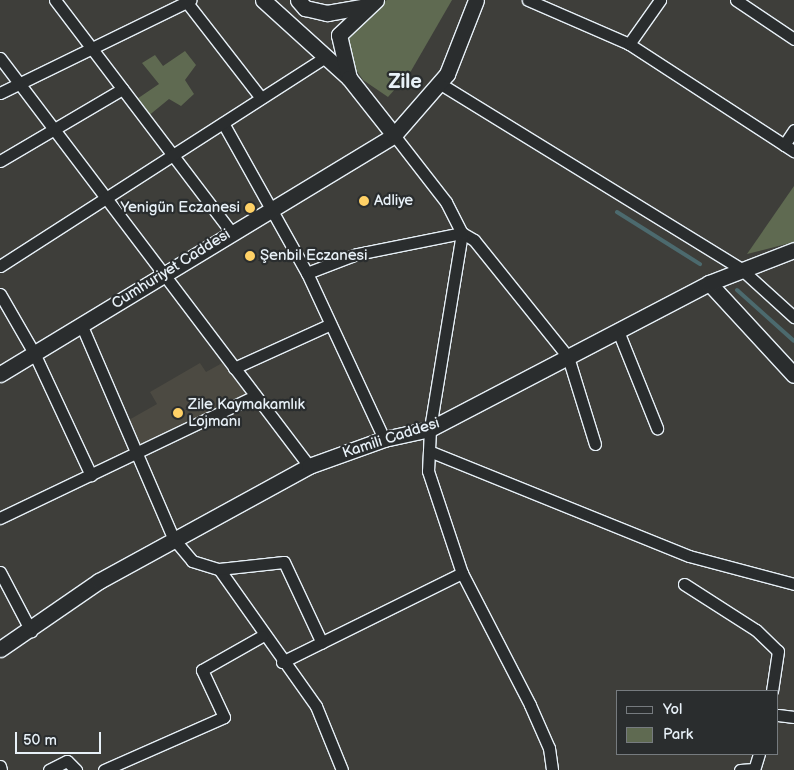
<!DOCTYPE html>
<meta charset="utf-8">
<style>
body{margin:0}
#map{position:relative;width:794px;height:770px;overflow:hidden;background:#3e3e3a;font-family:"Balsamiq Sans",sans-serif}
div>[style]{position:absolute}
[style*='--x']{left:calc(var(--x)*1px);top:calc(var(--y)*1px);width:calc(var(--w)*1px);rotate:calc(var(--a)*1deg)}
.built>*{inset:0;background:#4c4a42}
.green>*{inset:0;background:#5f6a51}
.stream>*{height:4px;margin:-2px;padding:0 2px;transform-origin:2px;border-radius:2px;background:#4c6a6e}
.roads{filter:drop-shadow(1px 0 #e8f1f8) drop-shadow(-1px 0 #e8f1f8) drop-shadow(0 1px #e8f1f8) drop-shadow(0 -1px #e8f1f8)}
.street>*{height:11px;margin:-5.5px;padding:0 5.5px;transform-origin:5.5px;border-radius:5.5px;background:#2a2d2e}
.secondary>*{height:15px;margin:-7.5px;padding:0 7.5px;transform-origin:7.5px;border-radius:7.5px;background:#2a2d2e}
.dots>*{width:14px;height:14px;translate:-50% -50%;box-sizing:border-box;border:2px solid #2a2d2e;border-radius:50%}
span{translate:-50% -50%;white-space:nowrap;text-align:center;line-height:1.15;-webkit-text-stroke:4.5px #2a2d2e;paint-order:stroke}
.poi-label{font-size:15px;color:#e8f1f8}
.left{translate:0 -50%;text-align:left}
.right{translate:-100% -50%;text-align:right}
.street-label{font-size:15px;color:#e8f1f8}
.district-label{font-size:20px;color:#e8f1f8;font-weight:700}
.legend{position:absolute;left:616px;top:690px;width:162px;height:65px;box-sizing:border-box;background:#2a2d2e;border:1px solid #767b7f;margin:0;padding:6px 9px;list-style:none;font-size:15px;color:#e8f1f8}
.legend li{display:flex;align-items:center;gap:10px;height:25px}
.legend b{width:25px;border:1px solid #767b7f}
.scale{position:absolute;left:15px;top:732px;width:86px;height:22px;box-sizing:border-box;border:2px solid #e8f1f8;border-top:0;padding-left:6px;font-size:15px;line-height:18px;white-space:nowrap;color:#e8f1f8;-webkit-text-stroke:4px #2a2d2e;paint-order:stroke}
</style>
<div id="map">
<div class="built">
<i style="clip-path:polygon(224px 362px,249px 394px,140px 451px,127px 421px,157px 404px,150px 392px,200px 363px,206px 372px)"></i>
</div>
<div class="green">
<i style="clip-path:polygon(387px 0,452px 0,411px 71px,388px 97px,363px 80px,348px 58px,349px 35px,366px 14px)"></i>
<i style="clip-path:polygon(185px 51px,196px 65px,185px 80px,194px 94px,181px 106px,169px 99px,147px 117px,134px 101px,159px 84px,142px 63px,155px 55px,163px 66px)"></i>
<i style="clip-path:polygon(794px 186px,794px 242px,747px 254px)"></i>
</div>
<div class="stream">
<i style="--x:617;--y:212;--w:98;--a:32.1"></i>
<i style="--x:737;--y:290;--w:76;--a:41.8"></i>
</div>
<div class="roads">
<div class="street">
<i style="--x:55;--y:0;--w:291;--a:52.8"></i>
<i style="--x:185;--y:0;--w:124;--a:52.2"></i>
<i style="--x:528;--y:0;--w:110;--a:23.5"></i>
<i style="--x:629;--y:44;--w:197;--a:33"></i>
<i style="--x:736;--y:0;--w:70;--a:33.9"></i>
<i style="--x:629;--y:44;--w:54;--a:-54.8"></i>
<i style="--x:0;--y:58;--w:512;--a:52.86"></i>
<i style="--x:439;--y:83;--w:355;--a:31.6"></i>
<i style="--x:741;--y:269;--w:72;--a:42.2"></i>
<i style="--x:0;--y:93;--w:212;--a:-26"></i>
<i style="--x:223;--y:123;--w:172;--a:60.8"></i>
<i style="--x:307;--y:273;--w:183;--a:65.1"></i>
<i style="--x:394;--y:135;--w:85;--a:52.2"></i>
<i style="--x:446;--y:202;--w:35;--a:63"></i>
<i style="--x:462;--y:233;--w:14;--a:30"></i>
<i style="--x:474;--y:240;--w:150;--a:51.2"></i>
<i style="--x:568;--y:357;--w:91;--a:72.8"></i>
<i style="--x:784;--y:145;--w:18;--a:-56"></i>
<i style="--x:0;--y:161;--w:142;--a:-30.5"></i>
<i style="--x:462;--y:233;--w:199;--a:99.3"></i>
<i style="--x:430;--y:429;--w:42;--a:92.7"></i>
<i style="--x:428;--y:471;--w:108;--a:71.6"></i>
<i style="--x:462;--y:573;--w:148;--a:62.7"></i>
<i style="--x:530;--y:705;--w:47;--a:66.2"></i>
<i style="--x:549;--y:748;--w:22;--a:82"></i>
<i style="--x:0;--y:266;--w:386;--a:-32.7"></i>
<i style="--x:307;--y:273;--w:53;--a:-20.8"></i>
<i style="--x:357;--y:254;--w:107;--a:-11.3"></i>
<i style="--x:0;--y:294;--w:68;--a:60"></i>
<i style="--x:34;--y:353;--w:135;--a:65"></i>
<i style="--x:81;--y:324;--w:233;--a:66.7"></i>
<i style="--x:173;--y:538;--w:30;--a:50"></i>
<i style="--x:192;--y:561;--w:28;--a:17"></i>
<i style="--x:219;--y:569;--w:168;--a:54.7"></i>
<i style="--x:316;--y:706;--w:69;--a:67.9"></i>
<i style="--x:618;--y:331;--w:105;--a:68.1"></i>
<i style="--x:234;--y:368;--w:104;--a:-24.4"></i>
<i style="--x:429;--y:451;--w:280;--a:22"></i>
<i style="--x:689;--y:556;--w:109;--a:14.9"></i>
<i style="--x:0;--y:518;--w:283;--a:-25.6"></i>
<i style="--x:219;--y:569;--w:65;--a:-6.1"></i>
<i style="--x:284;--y:562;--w:89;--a:64.9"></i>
<i style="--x:0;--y:572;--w:67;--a:62.3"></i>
<i style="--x:684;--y:584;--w:85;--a:32.6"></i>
<i style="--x:756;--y:630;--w:30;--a:44"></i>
<i style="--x:778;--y:651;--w:40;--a:98.5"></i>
<i style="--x:282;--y:662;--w:201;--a:-26.3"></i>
<i style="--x:778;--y:715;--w:16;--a:7"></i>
<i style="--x:0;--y:766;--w:4;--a:76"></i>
<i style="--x:49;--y:770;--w:20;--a:-27"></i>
<i style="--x:67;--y:761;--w:13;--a:45"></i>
<i style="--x:104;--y:770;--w:131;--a:-23.8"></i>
<i style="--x:224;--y:717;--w:52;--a:-115.1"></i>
<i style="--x:202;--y:670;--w:69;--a:-29.5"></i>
<i style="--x:740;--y:770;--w:14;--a:-4"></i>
<i style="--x:754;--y:770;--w:17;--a:-73"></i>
</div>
<div class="secondary">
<i style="--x:263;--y:0;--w:116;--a:42.2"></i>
<i style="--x:298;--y:0;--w:11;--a:49"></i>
<i style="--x:305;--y:8;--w:23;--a:13"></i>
<i style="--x:327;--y:13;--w:41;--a:-9.9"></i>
<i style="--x:376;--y:0;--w:51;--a:136.6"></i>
<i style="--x:339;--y:35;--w:44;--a:76.9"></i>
<i style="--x:349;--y:78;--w:73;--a:51.7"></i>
<i style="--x:709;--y:283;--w:125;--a:47.3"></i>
<i style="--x:0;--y:374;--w:461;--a:-31.2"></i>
<i style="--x:394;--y:135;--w:81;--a:-49"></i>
<i style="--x:447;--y:74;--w:79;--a:-68.6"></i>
<i style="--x:0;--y:649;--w:120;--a:-34.5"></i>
<i style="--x:99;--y:581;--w:239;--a:-28.7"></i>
<i style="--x:309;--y:466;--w:80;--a:-19.8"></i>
<i style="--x:384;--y:439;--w:47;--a:-12.3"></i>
<i style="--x:430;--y:429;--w:315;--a:-27.6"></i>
<i style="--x:709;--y:283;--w:91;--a:-21.2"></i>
</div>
</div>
<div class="dots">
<i style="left:364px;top:201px;background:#ffd166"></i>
<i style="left:250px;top:208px;background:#ffd166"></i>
<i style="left:250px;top:256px;background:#ffd166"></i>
<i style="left:178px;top:413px;background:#ffd166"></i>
</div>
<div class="poi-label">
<span class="left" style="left:374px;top:201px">Adliye</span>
<span class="right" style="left:240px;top:208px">Yenigün Eczanesi</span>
<span class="left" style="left:260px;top:256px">Şenbil Eczanesi</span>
<span class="left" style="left:188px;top:413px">Zile Kaymakamlık<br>Lojmanı</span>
</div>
<div class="street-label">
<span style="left:171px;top:269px;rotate:-32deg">Cumhuriyet Caddesi</span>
<span style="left:391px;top:438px;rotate:-18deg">Kamili Caddesi</span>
</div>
<div class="district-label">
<span style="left:405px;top:82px">Zile</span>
</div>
<ul class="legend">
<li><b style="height:6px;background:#2a2d2e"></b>Yol</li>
<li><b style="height:14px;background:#5f6a51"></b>Park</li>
</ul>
<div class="scale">50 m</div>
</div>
